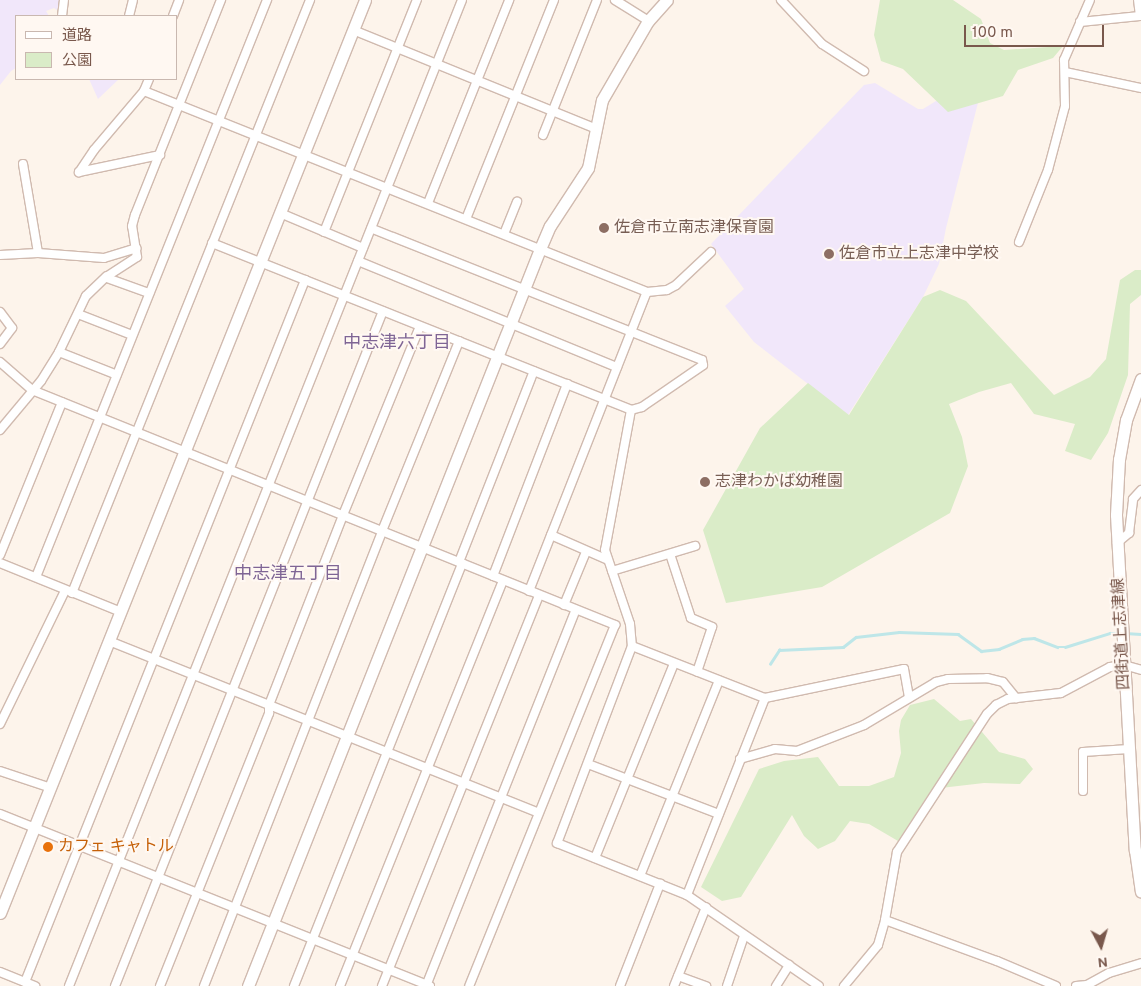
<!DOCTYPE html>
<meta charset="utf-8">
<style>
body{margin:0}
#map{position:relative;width:1141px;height:986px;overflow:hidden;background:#fdf4eb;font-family:Overpass,"Noto Sans JP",sans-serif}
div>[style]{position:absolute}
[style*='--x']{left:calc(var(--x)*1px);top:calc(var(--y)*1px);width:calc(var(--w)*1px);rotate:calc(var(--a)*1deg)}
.education>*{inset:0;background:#f1e7fa}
.green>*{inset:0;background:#daecc8}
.stream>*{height:2.5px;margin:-1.25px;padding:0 1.25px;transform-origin:1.25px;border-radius:1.25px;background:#bee6e8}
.roads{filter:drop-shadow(1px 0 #d0baaf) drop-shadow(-1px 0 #d0baaf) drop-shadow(0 1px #d0baaf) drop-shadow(0 -1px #d0baaf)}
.street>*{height:8px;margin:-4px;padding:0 4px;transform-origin:4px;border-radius:4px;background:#fff}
.secondary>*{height:11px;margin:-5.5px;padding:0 5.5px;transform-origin:5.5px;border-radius:5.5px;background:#fff}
.dots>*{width:14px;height:14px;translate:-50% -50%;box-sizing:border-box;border:2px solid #fff8f2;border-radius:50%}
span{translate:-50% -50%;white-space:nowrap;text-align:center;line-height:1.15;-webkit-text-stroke:4px #fff8f2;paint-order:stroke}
.education-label{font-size:16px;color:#785e54}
.left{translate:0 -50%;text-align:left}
.street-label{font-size:16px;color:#79584c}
.food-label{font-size:16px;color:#c56008}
.neighbourhood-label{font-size:18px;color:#7f6595}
.legend{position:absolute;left:15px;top:15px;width:162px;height:65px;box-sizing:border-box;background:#fff8f2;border:1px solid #c9b8b0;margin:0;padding:6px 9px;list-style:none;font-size:15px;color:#79584c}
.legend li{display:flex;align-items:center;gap:10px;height:25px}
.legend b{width:25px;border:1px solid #c9b8b0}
.north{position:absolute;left:1076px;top:921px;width:50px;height:50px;-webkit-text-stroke:4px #fff8f2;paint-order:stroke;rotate:174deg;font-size:14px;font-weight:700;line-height:20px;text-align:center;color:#79584c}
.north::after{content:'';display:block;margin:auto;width:18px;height:22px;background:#79584c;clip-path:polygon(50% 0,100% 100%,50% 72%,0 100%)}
.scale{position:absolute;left:964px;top:25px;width:140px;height:22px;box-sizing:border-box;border:2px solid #79584c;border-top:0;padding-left:6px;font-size:15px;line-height:18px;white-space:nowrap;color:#79584c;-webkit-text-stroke:4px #fff8f2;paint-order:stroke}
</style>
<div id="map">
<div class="education">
<i style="clip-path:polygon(0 0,60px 0,57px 10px,54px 8px,46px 11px,49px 16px,16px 16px,16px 68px,11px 71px,0 85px)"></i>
<i style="clip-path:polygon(89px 79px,119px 79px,98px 99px)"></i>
<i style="clip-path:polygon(970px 80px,981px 91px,946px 228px,939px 264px,923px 297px,848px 415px,754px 342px,725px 306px,744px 289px,711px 244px,864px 85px,875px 83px,918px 109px,923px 109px)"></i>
</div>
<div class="green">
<i style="clip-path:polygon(880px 0,953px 0,981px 19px,990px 43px,1004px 50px,1063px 46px,1053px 58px,1018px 70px,1003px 96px,948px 112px,903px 69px,881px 61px,874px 35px)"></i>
<i style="clip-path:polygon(1135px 270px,1141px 270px,1141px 295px,1130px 304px,1128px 375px,1108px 433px,1091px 460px,1065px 451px,1075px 424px,1034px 414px,1011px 383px,979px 392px,949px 404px,962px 437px,968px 466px,950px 513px,822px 587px,726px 603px,703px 530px,760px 428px,808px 383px,849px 415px,923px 297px,940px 290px,966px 301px,1054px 395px,1090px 377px,1106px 359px,1120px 280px)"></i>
<i style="clip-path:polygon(934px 699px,960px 721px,971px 719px,999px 752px,1025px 759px,1033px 769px,1020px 784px,984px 783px,932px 789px,898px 841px,869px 824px,850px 821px,835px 841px,818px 849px,804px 836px,792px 815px,741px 897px,722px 901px,701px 887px,759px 769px,784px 761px,818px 757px,839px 786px,869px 786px,894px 777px,901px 753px,899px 731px,901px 720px,910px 705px)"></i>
</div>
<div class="stream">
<i style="--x:1125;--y:633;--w:16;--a:4"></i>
<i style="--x:770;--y:664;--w:17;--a:-57"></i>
<i style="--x:779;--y:650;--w:64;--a:-2.7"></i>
<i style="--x:843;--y:647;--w:16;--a:-38"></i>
<i style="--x:856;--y:637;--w:43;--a:-6.6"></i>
<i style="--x:899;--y:632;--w:59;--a:1.9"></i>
<i style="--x:958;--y:634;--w:29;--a:36"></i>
<i style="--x:981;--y:651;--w:18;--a:-6"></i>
<i style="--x:999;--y:649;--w:25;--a:-23"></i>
<i style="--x:1022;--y:639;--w:12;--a:-5"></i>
<i style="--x:1034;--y:638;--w:25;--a:21"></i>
<i style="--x:1057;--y:647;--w:8;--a:0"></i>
<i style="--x:1065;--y:647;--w:47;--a:-17.3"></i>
<i style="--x:1110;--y:633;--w:10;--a:0"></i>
</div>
<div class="roads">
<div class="street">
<i style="--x:615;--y:0;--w:39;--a:32"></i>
<i style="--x:781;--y:0;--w:60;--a:47"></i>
<i style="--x:822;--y:44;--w:50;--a:32.7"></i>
<i style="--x:62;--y:16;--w:16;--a:-83"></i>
<i style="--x:129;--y:16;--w:16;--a:-76"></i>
<i style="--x:173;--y:16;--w:17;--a:-69"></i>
<i style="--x:1080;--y:22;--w:60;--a:-5.7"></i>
<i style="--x:1140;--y:16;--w:16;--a:-97"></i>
<i style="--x:353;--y:30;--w:263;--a:22.1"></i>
<i style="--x:1065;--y:72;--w:78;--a:11.9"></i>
<i style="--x:149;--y:79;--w:13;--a:113"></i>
<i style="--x:144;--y:91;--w:77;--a:130.3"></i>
<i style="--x:94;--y:150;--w:27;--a:124"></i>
<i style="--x:79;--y:172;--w:83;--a:-11.9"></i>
<i style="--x:144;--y:91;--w:542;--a:21.78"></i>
<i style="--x:647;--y:292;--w:20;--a:-6"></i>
<i style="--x:667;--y:290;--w:10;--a:-29"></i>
<i style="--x:676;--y:285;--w:48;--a:-43.3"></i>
<i style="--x:543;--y:135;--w:145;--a:-68.2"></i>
<i style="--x:23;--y:164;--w:90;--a:80.4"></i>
<i style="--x:428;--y:203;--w:219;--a:-68.2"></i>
<i style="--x:280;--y:213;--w:90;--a:22.9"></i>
<i style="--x:466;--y:219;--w:236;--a:-68.1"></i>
<i style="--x:324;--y:232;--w:250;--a:-68.2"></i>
<i style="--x:504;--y:234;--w:35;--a:-68"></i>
<i style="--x:1019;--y:242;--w:78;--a:-68.1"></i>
<i style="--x:1048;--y:170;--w:66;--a:-75.1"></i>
<i style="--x:1065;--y:106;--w:46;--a:-91.2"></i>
<i style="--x:1064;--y:60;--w:65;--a:-66.6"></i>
<i style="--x:212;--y:243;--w:451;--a:21.7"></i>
<i style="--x:631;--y:410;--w:11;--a:-15"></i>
<i style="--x:642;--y:407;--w:74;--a:-34.5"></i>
<i style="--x:703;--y:365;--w:5;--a:-101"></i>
<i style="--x:702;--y:360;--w:356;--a:-158.3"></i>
<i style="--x:0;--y:255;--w:38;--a:-3"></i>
<i style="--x:38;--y:253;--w:66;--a:4.3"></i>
<i style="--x:104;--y:258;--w:34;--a:-17"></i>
<i style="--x:358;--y:261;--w:280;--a:22.3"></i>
<i style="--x:107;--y:278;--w:45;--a:19.7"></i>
<i style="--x:0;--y:312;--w:20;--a:53"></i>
<i style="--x:12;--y:328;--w:20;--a:127"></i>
<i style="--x:78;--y:314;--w:58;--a:21.3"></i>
<i style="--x:59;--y:352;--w:62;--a:21.6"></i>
<i style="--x:0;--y:362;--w:43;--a:41.2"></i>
<i style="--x:32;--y:390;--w:629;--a:21.95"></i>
<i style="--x:615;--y:625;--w:389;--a:112"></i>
<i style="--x:631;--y:410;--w:142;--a:100.5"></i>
<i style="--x:605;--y:550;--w:78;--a:71.3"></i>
<i style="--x:630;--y:624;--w:22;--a:85"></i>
<i style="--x:632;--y:646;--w:211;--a:110.8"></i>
<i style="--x:557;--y:843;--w:140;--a:21.8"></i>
<i style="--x:687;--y:895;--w:160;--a:34.6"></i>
<i style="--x:0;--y:430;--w:64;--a:-50.1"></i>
<i style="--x:41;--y:381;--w:34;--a:-58"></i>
<i style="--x:59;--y:352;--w:62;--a:-64.3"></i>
<i style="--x:86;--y:296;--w:28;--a:-44"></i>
<i style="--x:106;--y:277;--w:37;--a:-33"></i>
<i style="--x:137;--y:257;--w:31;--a:-99"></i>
<i style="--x:132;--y:226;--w:11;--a:-75"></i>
<i style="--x:135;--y:215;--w:232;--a:-68.2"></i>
<i style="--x:551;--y:535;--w:62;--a:23.7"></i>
<i style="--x:1117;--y:543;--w:16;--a:-40"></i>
<i style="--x:1129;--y:533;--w:34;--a:-83"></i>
<i style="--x:1133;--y:499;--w:12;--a:-48"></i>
<i style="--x:670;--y:554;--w:67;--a:71.8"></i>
<i style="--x:691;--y:618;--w:23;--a:23"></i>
<i style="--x:712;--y:627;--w:47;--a:108.4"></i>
<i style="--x:0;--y:555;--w:165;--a:-67.9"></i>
<i style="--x:459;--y:562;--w:205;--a:-68.6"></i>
<i style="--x:0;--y:563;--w:128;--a:22"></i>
<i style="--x:612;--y:571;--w:87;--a:-16.8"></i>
<i style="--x:493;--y:576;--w:206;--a:-68.9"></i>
<i style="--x:36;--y:577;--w:622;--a:-68.18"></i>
<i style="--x:529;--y:591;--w:321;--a:-68.5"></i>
<i style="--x:72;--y:593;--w:639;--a:-68.13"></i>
<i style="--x:564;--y:605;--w:57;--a:-67.5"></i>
<i style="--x:109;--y:641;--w:462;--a:21.8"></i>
<i style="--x:632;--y:646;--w:143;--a:21.4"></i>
<i style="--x:765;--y:698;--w:212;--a:111.6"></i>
<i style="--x:765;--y:698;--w:142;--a:-11.8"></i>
<i style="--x:904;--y:669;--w:29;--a:80"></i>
<i style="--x:0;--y:724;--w:148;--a:-64"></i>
<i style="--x:740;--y:759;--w:36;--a:-16"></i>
<i style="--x:775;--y:749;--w:22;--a:5"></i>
<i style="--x:797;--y:751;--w:72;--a:-21.2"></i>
<i style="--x:864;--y:725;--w:84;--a:-30.8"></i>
<i style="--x:936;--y:682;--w:12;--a:-14"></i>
<i style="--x:948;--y:679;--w:39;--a:-1"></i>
<i style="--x:987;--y:678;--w:16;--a:14"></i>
<i style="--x:1003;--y:682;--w:21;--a:51"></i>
<i style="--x:588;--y:764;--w:140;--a:20.9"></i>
<i style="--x:0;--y:771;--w:54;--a:18.4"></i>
<i style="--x:1083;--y:791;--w:39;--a:-90"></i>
<i style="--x:1083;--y:752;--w:46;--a:-3.7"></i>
<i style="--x:0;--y:814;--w:463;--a:21.8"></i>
<i style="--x:595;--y:858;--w:210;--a:-67.9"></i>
<i style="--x:640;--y:876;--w:211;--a:-68"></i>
<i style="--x:885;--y:920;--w:119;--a:20.1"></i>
<i style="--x:997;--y:961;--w:64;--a:23"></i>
<i style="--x:0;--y:972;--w:38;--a:22"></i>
<i style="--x:678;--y:976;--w:30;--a:20"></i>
<i style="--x:25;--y:982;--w:756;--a:-68.25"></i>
<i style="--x:69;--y:986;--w:1061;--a:-68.27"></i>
<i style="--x:115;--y:986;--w:726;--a:-68.35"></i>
<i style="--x:160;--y:986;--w:294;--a:-68.2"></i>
<i style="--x:269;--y:713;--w:8;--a:-90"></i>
<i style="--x:269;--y:705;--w:204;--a:-68.7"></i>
<i style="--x:343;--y:515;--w:204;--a:-67.8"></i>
<i style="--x:204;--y:986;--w:489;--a:-68.6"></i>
<i style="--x:382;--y:531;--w:205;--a:-67.9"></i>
<i style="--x:294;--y:986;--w:455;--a:-68.3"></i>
<i style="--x:340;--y:986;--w:437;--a:-68.1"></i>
<i style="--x:382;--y:986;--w:421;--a:-68.1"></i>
<i style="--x:426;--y:986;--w:405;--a:-68.3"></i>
<i style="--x:620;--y:986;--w:110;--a:-68.6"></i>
<i style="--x:674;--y:986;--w:85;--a:-67.9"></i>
<i style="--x:727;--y:986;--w:53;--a:-71.2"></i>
<i style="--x:776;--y:986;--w:25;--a:-58"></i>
<i style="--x:844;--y:986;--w:53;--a:-50.3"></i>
<i style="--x:878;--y:945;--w:26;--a:-74"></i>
<i style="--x:885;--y:920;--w:69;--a:-80"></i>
<i style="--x:897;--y:852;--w:165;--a:-56.9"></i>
<i style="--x:987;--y:714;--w:13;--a:-45"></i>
<i style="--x:996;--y:705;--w:13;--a:-27"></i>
<i style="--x:1008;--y:699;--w:53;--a:-6.5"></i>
<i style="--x:1061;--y:693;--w:55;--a:-28"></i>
<i style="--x:1110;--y:667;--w:14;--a:-8"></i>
<i style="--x:1124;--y:665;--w:18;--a:16"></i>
<i style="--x:1076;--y:986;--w:11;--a:-5"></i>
<i style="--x:1087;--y:985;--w:25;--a:-29"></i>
<i style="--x:1109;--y:973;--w:34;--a:-17"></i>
</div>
<div class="secondary">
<i style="--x:1141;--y:379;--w:44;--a:110.1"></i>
<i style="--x:1126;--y:420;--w:40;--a:100"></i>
<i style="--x:1119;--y:459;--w:56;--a:93.1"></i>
<i style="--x:1116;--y:515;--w:336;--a:86.8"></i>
<i style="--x:1135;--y:850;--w:42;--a:81.9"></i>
<i style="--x:0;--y:913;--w:983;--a:-68.21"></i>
<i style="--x:248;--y:986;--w:793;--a:-68.39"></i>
<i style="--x:540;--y:249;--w:25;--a:-67"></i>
<i style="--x:550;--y:226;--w:69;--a:-56.8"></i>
<i style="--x:588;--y:168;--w:69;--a:-78.4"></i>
<i style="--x:602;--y:100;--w:91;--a:-59.8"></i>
<i style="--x:648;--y:21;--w:28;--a:-48"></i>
</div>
</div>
<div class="dots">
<i style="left:604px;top:228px;background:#8d6e63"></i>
<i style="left:829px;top:254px;background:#8d6e63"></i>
<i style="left:705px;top:482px;background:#8d6e63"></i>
<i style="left:48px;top:847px;background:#e8710a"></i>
</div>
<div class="education-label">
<span class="left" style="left:614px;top:228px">佐倉市立南志津保育園</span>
<span class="left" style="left:839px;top:254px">佐倉市立上志津中学校</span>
<span class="left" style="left:715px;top:482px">志津わかば幼稚園</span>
</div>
<div class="street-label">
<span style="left:1122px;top:634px;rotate:-93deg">四街道上志津線</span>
</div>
<div class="food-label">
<span class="left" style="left:58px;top:847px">カフェ キャトル</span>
</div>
<div class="neighbourhood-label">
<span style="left:397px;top:344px">中志津六丁目</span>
<span style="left:288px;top:575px">中志津五丁目</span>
</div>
<ul class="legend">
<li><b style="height:6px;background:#fff"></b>道路</li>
<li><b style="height:14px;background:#daecc8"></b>公園</li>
</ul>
<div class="north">N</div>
<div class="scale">100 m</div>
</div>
